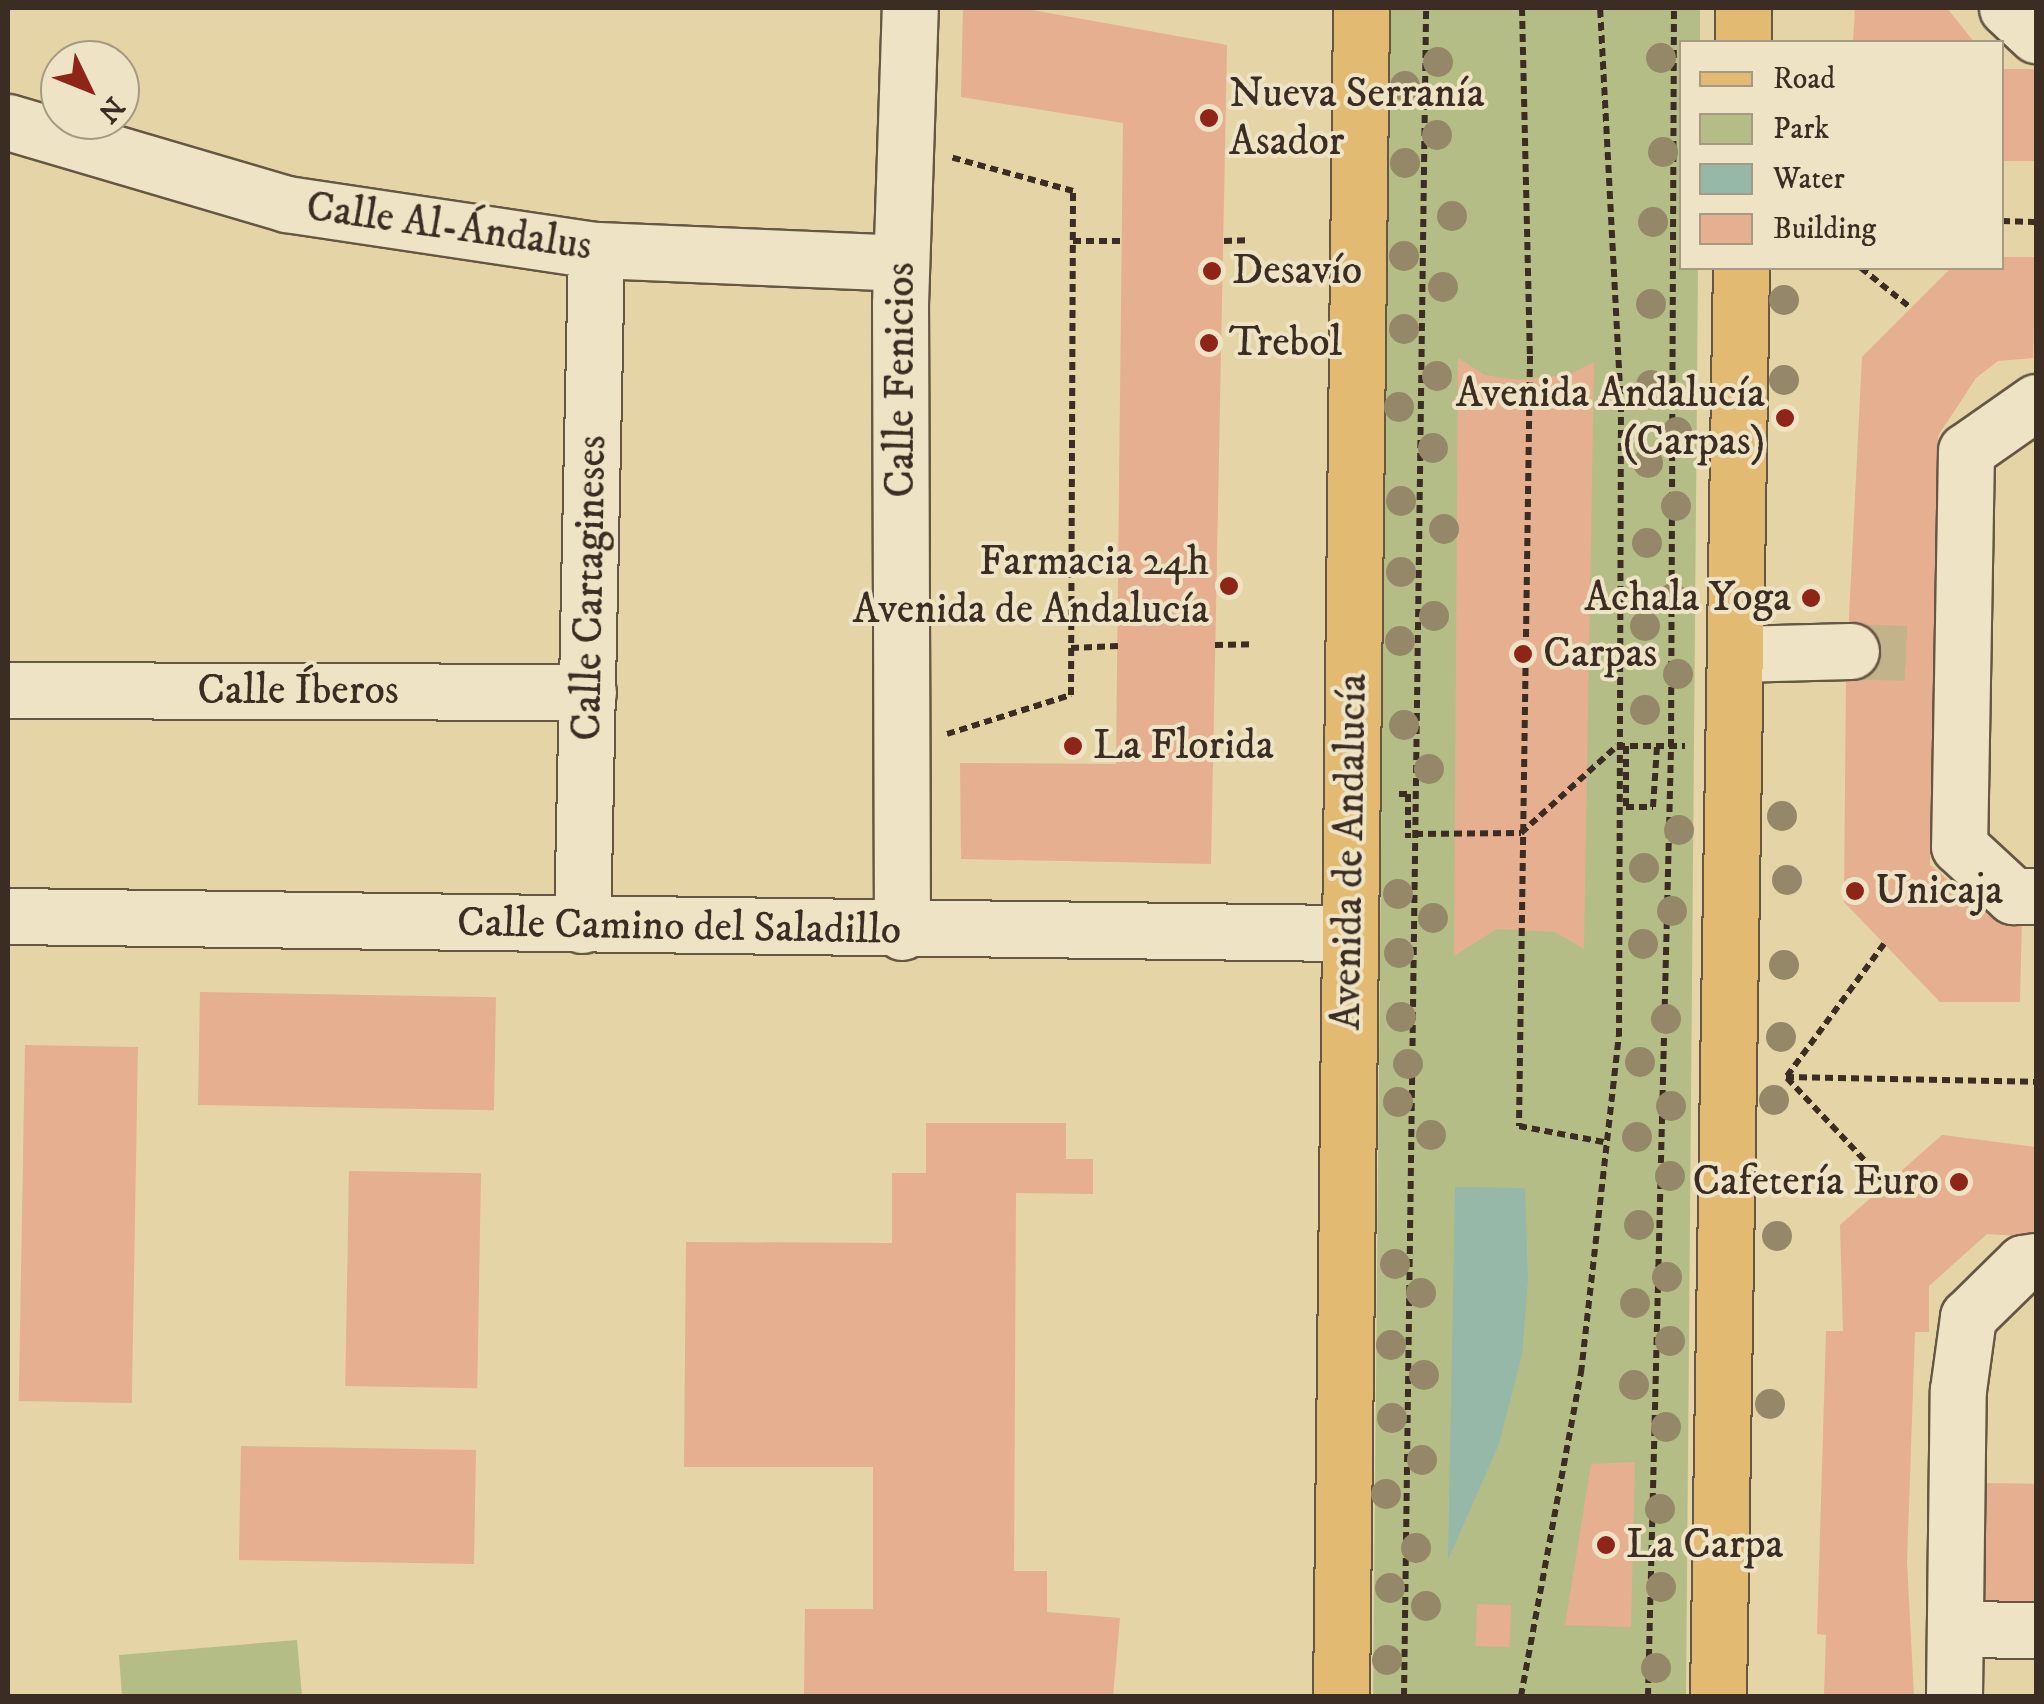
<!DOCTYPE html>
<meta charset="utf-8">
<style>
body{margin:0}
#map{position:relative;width:2044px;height:1704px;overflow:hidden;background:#e5d4a5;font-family:"IM FELL DW Pica",serif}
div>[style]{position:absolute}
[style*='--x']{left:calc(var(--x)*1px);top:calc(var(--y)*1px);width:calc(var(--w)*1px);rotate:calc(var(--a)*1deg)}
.green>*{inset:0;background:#b5bd86}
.water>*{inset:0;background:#96b8a9}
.building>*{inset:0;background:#e5af90;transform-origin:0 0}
.minor-tunnel>*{height:55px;margin-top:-27.5px;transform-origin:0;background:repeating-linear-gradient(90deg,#c3b38b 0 55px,transparent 0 83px)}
.path>*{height:6px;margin-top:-3px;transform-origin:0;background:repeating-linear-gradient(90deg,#3b2d23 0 8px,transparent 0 13px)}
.roads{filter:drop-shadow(2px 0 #665744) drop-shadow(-2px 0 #665744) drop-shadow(0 2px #665744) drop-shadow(0 -2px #665744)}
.minor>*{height:55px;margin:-27.5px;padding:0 27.5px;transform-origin:27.5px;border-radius:27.5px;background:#eee3c4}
.major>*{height:55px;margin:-27.5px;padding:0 27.5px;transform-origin:27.5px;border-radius:27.5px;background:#e2ba72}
.trees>*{width:30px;height:30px;margin:-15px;border-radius:50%;background:#958868}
.dots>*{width:28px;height:28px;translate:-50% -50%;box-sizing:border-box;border:5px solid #eee3c4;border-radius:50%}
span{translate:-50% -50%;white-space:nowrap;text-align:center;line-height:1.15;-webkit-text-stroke:8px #eee3c4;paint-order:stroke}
.poi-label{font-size:42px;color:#3b2d23}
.left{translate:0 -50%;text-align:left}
.right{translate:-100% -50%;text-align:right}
.street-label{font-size:42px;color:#3b2d23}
.frame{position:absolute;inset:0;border:10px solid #3b2d23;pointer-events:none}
.legend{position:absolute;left:1679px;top:40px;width:325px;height:230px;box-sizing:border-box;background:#eee3c4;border:2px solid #a69a84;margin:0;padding:12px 18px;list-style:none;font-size:30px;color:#3b2d23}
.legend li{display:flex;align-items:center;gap:20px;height:50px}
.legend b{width:50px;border:2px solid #a69a84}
.north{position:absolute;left:40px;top:40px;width:100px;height:100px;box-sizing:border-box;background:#eee3c4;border:2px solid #a69a84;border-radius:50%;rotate:133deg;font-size:28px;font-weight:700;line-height:40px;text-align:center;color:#3b2d23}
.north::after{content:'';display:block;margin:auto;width:35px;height:45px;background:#8f2418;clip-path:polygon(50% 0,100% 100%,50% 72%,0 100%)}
</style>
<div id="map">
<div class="green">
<i style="clip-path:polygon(1389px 8px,1700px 8px,1700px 42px,1682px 42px,1682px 268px,1698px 268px,1686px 1696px,1373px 1696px)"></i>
<i style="clip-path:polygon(297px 1640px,302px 1696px,122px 1696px,119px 1655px)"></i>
</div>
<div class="water">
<i style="clip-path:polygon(1455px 1187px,1525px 1188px,1528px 1281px,1522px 1355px,1499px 1444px,1448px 1560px)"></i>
</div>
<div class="building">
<i style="clip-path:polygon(963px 8px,1021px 8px,1227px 45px,1211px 864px,961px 859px,960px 763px,1116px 764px,1123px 123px,961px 97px)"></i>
<i style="clip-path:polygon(1855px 8px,1947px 8px,1974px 42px,1853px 42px)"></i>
<i style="left:2036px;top:69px;width:92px;height:34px;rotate:90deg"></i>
<i style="clip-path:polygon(2002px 257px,2036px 257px,2033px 358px,1998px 361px,1976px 378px,1938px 436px,1930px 865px,1991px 917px,2022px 918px,2020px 1002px,1940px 1002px,1844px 902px,1846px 678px,1862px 357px,1951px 268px,2002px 268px)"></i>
<i style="clip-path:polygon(1458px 358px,1485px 375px,1519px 380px,1570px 374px,1594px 362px,1584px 949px,1555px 932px,1497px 929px,1454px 956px)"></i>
<i style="left:200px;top:992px;width:296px;height:113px;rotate:1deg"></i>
<i style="left:25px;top:1045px;width:113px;height:356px;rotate:1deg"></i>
<i style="clip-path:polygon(926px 1123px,1066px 1123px,1066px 1159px,1093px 1159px,1093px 1194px,1016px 1193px,1014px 1571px,1047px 1571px,1047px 1612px,1120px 1618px,1113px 1696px,804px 1696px,805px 1609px,873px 1609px,873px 1467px,684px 1467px,686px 1242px,892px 1243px,892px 1173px,926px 1173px)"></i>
<i style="clip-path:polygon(1942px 1135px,2036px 1147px,2036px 1237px,1987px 1234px,1929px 1286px,1929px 1332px,1915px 1332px,1907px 1562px,1914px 1696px,1824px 1696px,1826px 1635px,1817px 1634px,1825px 1367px,1826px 1331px,1843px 1331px,1840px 1225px)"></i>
<i style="left:349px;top:1171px;width:132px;height:215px;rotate:1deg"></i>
<i style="left:241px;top:1446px;width:235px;height:114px;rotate:1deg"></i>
<i style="clip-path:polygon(1635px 1462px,1631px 1627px,1565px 1625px,1591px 1464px)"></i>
<i style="left:1986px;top:1483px;width:50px;height:120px;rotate:1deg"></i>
<i style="left:1477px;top:1604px;width:34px;height:42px;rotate:2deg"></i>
</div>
<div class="minor-tunnel">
<i style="--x:1851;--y:651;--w:80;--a:2.1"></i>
</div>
<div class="path">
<i style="--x:1522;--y:8;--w:348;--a:88.7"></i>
<i style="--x:1530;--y:356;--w:770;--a:90.82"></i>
<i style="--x:1519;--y:1126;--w:86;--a:10.7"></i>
<i style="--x:2002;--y:221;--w:34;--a:2"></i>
<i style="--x:1073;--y:241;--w:48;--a:0"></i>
<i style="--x:1224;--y:241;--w:23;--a:-2"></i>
<i style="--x:1861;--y:268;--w:64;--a:38.7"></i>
<i style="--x:1215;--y:645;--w:39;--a:-1"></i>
<i style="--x:1071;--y:648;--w:47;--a:-2.4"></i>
<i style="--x:947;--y:734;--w:130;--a:-17.5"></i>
<i style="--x:1071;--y:695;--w:504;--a:-89.77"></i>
<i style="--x:1073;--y:191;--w:128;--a:-164.5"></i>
<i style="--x:1626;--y:746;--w:61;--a:90"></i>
<i style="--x:1626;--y:807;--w:27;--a:0"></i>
<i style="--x:1653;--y:807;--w:60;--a:-86.2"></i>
<i style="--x:1399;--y:794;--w:9;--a:0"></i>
<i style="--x:1408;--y:794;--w:44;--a:90"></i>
<i style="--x:1415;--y:834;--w:106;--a:-0.5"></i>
<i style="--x:1521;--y:833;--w:130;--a:-42.2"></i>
<i style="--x:1617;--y:746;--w:68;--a:0"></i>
<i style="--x:1787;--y:1076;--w:164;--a:-53.7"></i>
<i style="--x:1786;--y:1077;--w:250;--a:1.1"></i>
<i style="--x:1787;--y:1078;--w:146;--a:46.7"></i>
<i style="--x:1404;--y:1696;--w:1688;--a:-89.25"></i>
<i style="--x:1521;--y:1696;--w:329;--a:-79.5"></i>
<i style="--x:1581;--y:1373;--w:339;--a:-83.6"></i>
<i style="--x:1619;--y:1036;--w:629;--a:-89.82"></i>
<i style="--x:1621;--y:407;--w:400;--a:-93"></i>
<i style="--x:1648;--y:1696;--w:949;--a:-88.61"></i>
<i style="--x:1671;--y:747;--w:739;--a:-89.77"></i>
</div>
<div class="roads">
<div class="minor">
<i style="--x:2007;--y:8;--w:40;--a:43"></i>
<i style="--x:8;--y:122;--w:291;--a:16.4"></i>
<i style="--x:287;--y:204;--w:312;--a:8.5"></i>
<i style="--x:596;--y:250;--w:305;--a:2.4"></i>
<i style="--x:2036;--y:402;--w:85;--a:145"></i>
<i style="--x:1966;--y:451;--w:395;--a:91"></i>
<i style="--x:1959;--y:846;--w:74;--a:42.8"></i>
<i style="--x:2013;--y:896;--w:23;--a:0"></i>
<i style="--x:1736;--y:654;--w:115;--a:-1.5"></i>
<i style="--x:8;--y:690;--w:580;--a:0.2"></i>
<i style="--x:8;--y:916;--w:1342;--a:0.73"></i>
<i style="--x:582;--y:925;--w:675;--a:-88.81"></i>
<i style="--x:902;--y:932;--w:628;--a:-90.18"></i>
<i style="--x:900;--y:304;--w:296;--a:-88.1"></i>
<i style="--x:1955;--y:1629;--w:81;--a:0.7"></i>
<i style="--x:1954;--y:1696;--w:306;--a:-89.3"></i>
<i style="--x:1958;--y:1390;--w:74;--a:-82.2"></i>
<i style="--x:1968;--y:1317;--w:77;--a:-44.5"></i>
<i style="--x:2023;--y:1263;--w:13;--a:-9"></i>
</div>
<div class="major">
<i style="--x:1743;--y:42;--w:34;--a:-90"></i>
<i style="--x:1341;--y:1696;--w:1688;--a:-89.32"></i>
<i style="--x:1718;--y:1696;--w:1428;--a:-89.08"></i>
</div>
</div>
<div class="trees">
<i style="left:1661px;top:58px"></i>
<i style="left:1438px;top:62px"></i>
<i style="left:1405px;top:86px"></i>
<i style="left:1437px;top:135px"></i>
<i style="left:1663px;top:152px"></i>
<i style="left:1405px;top:163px"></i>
<i style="left:1452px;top:216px"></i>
<i style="left:1653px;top:222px"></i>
<i style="left:1404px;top:256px"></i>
<i style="left:1443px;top:287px"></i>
<i style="left:1784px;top:300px"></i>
<i style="left:1651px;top:304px"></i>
<i style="left:1404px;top:329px"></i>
<i style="left:1437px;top:376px"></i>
<i style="left:1784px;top:380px"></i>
<i style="left:1651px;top:385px"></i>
<i style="left:1399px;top:407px"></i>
<i style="left:1677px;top:432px"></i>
<i style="left:1433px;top:448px"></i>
<i style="left:1648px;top:463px"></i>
<i style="left:1401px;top:501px"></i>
<i style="left:1676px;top:506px"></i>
<i style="left:1444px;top:529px"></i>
<i style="left:1647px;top:543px"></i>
<i style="left:1401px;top:572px"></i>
<i style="left:1673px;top:598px"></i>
<i style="left:1434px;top:616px"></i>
<i style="left:1645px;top:626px"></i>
<i style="left:1400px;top:641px"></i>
<i style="left:1678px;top:674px"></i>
<i style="left:1645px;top:710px"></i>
<i style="left:1404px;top:725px"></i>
<i style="left:1429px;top:769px"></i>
<i style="left:1782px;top:816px"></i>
<i style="left:1679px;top:830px"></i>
<i style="left:1644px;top:868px"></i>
<i style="left:1787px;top:880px"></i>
<i style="left:1398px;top:894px"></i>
<i style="left:1672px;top:911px"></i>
<i style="left:1433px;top:918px"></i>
<i style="left:1643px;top:944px"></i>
<i style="left:1399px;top:953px"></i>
<i style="left:1784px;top:965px"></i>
<i style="left:1401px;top:1017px"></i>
<i style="left:1666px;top:1019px"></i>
<i style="left:1781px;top:1037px"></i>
<i style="left:1640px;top:1062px"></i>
<i style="left:1408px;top:1064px"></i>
<i style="left:1774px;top:1100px"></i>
<i style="left:1398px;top:1102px"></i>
<i style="left:1671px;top:1106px"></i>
<i style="left:1431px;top:1135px"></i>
<i style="left:1637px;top:1137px"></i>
<i style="left:1670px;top:1176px"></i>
<i style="left:1639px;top:1225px"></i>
<i style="left:1777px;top:1236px"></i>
<i style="left:1395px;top:1264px"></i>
<i style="left:1667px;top:1277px"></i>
<i style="left:1421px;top:1293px"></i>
<i style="left:1635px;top:1303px"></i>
<i style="left:1670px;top:1341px"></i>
<i style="left:1391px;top:1345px"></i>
<i style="left:1424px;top:1375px"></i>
<i style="left:1634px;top:1385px"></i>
<i style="left:1770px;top:1404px"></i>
<i style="left:1392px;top:1418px"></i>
<i style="left:1666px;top:1427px"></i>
<i style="left:1422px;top:1460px"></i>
<i style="left:1386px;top:1494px"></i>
<i style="left:1660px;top:1509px"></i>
<i style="left:1416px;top:1548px"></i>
<i style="left:1661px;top:1587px"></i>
<i style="left:1390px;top:1588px"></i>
<i style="left:1426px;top:1606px"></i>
<i style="left:1387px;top:1660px"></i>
<i style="left:1656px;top:1668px"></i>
</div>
<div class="dots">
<i style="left:1209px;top:118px;background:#8f2418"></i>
<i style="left:1212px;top:271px;background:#8f2418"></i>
<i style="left:1209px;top:343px;background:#8f2418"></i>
<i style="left:1785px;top:418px;background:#8f2418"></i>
<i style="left:1229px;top:586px;background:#8f2418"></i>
<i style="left:1811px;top:598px;background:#8f2418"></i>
<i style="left:1523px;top:654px;background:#8f2418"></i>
<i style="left:1073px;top:746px;background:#8f2418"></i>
<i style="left:1855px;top:891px;background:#8f2418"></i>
<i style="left:1959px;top:1182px;background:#8f2418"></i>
<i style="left:1606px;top:1545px;background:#8f2418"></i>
</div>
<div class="poi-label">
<span class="left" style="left:1229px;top:118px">Nueva Serranía<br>Asador</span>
<span class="left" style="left:1232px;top:271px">Desavío</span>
<span class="left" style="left:1229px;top:343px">Trebol</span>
<span class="right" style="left:1765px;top:418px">Avenida Andalucía<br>(Carpas)</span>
<span class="right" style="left:1209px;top:586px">Farmacia 24h<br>Avenida de Andalucía</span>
<span class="right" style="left:1791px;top:598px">Achala Yoga</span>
<span class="left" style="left:1543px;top:654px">Carpas</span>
<span class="left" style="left:1093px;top:746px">La Florida</span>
<span class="left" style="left:1875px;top:891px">Unicaja</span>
<span class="right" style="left:1939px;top:1182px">Cafetería Euro</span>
<span class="left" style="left:1626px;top:1545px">La Carpa</span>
</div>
<div class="street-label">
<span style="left:449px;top:227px;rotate:8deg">Calle Al-Ándalus</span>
<span style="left:901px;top:380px;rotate:-90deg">Calle Fenicios</span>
<span style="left:590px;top:588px;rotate:-89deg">Calle Cartagineses</span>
<span style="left:298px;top:691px">Calle Íberos</span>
<span style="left:1350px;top:852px;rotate:-89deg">Avenida de Andalucía</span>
<span style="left:679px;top:927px;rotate:1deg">Calle Camino del Saladillo</span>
</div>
<div class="frame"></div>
<ul class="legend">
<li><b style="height:12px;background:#e2ba72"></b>Road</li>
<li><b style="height:28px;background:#b5bd86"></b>Park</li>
<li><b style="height:28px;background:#96b8a9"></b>Water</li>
<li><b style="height:28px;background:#e5af90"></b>Building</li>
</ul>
<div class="north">N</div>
</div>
